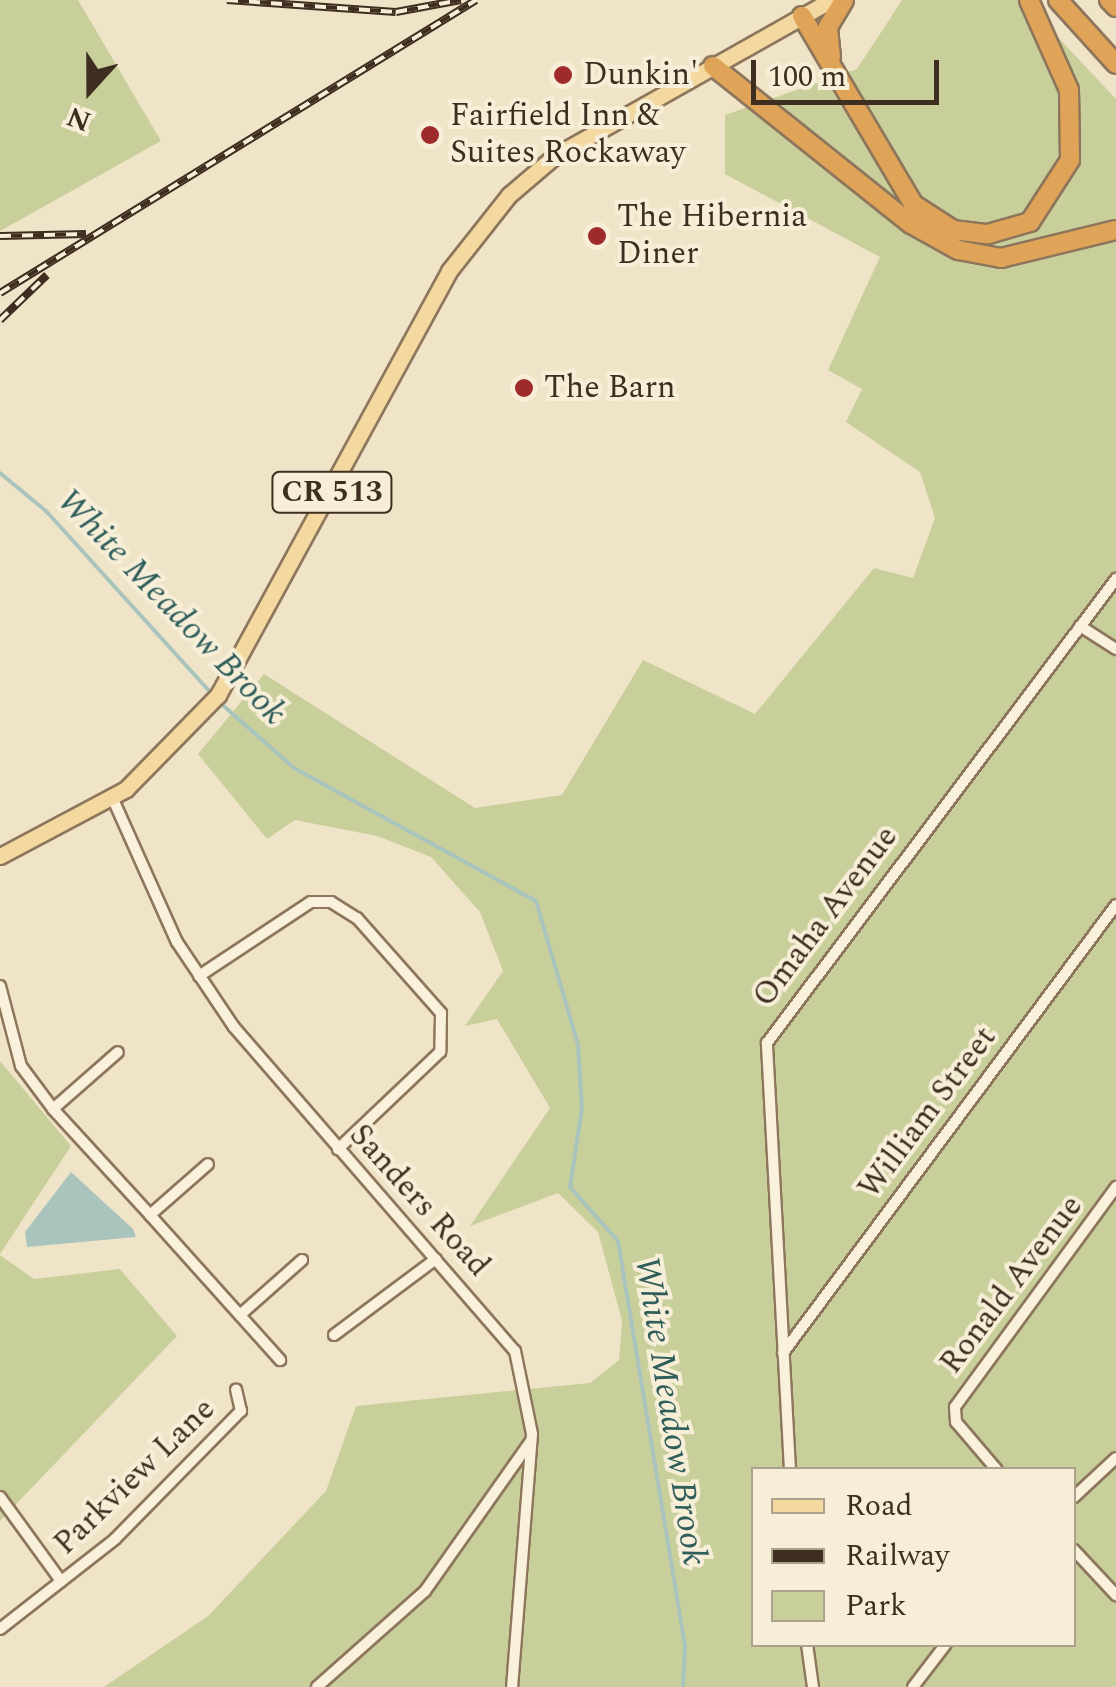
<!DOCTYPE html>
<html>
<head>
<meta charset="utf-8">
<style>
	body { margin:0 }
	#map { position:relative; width:1116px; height:1687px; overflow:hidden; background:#f0e4c8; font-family:Spectral,serif }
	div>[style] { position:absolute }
	.green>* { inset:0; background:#c9cf9b }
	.water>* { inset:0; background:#a9c4bc }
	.stream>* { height:4px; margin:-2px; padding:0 2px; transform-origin:2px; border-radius:2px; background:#a9c4bc }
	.roads { filter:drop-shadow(2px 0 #8d765c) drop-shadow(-2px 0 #8d765c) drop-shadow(0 2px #8d765c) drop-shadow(0 -2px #8d765c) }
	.street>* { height:10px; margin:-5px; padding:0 5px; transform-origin:5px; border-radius:5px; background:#faf1dc }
	.primary>* { height:15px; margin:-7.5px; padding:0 7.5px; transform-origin:7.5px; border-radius:7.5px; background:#f3d9a0 }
	.highway>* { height:18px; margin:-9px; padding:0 9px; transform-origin:9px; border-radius:9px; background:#e0a458 }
	.rail>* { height:8px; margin-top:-4px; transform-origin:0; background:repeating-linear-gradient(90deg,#f7eed8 0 11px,#3d2e20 0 22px); box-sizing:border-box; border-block:2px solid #3d2e20 }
	.dots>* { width:28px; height:28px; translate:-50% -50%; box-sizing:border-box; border:5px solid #f7eed8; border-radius:50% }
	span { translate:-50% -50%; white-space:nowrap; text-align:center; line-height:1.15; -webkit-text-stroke:8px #f7eed8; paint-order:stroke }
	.shield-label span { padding:2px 8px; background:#f7eed8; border:2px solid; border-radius:8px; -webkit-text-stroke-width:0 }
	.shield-label { font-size:30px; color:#3d2e20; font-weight:700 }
	.poi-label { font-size:32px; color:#3d2e20 }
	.left { translate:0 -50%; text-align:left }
	.street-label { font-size:32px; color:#3d2e20 }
	.water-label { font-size:35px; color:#2f5d5a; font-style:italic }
	.legend { position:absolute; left:751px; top:1467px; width:325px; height:180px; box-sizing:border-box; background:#f7eed8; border:2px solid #ada18e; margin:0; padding:12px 18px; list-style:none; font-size:30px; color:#3d2e20 }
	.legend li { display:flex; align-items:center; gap:20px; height:50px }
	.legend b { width:50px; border:2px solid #ada18e }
	.north { position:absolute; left:40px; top:40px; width:100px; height:100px; -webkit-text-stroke:8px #f7eed8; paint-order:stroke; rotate:201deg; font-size:28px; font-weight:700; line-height:40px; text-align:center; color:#3d2e20 }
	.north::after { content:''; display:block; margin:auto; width:35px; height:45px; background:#3d2e20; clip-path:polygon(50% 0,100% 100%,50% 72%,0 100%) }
	.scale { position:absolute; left:751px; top:60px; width:188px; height:45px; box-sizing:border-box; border:5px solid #3d2e20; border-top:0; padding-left:12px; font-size:30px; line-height:35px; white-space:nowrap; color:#3d2e20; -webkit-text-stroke:8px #f7eed8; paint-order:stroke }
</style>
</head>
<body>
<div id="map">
	<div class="green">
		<i style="clip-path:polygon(0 0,78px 0,161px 141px,0 231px)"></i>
		<i style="clip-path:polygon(evenodd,902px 0,1023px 0,1116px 99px,1116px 1687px,104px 1687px,208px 1616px,326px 1491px,356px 1406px,590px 1383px,619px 1360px,622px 1321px,598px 1232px,558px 1193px,470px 1226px,550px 1108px,497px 1019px,465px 1026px,503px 971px,480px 912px,431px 857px,377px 836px,295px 820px,267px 839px,198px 754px,264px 674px,475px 808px,562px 795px,643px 660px,755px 714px,874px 568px,913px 578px,935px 518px,920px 472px,846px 422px,862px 389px,828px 370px,880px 257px,725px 174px,725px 115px,857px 69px,902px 0,754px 1470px,1074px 1470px,1074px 1644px,754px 1644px,754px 1470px)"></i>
		<i style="clip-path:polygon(0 1061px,71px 1146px,0 1254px)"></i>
		<i style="clip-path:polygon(0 1255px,34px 1279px,120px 1269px,177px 1336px,0 1521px)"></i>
	</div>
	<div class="water">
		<i style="clip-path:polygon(71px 1172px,133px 1229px,136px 1237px,27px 1247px,25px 1232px)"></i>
	</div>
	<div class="stream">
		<i style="left:0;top:473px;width:60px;rotate:39.6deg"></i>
		<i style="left:46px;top:511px;width:247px;rotate:47.8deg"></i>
		<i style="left:218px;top:701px;width:101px;rotate:41.4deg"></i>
		<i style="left:294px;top:768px;width:276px;rotate:28.8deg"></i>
		<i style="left:536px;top:901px;width:150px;rotate:73.7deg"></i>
		<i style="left:578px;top:1045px;width:63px;rotate:86.4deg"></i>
		<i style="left:582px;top:1108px;width:80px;rotate:98.6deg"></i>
		<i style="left:570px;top:1187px;width:72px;rotate:48.4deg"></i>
		<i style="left:618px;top:1241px;width:410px;rotate:80.6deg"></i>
		<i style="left:685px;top:1645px;width:42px;rotate:92.7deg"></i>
	</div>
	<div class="roads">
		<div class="street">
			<i style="left:1080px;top:626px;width:43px;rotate:32.6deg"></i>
			<i style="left:112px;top:797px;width:159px;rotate:65.9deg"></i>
			<i style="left:177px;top:942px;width:102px;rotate:56.2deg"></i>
			<i style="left:234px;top:1027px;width:429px;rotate:49.1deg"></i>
			<i style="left:515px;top:1351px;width:85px;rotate:78.4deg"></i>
			<i style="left:532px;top:1434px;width:254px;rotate:94.5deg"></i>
			<i style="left:199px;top:976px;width:134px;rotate:-33.5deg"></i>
			<i style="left:311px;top:902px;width:20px"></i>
			<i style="left:331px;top:902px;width:31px;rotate:32deg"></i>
			<i style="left:357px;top:918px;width:127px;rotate:48.5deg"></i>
			<i style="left:441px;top:1013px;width:39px;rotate:91deg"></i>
			<i style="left:440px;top:1052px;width:141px;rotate:136.4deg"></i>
			<i style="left:0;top:986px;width:83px;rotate:75.3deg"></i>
			<i style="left:21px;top:1066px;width:54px;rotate:53.3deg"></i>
			<i style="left:53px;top:1109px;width:86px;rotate:-41.2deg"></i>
			<i style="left:53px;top:1109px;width:144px;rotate:47.5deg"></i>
			<i style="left:150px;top:1215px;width:77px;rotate:-41.3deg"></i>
			<i style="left:150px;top:1215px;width:195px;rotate:48.1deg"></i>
			<i style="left:240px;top:1315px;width:83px;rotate:-41.6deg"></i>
			<i style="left:334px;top:1335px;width:127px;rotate:-36.7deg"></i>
			<i style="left:783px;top:1353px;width:558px;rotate:-53.38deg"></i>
			<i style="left:790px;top:1470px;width:428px;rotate:-93.1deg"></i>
			<i style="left:767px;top:1043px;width:581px;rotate:-53.05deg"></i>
			<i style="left:997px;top:1470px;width:63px;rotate:-130.5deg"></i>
			<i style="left:956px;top:1422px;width:15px;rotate:-94deg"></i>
			<i style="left:955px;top:1407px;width:273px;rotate:-53.8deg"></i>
			<i style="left:0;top:1497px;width:104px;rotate:54deg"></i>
			<i style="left:1074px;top:1497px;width:57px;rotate:-42.9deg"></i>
			<i style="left:1074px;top:1550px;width:62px;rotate:47deg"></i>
			<i style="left:0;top:1629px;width:146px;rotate:-38deg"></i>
			<i style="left:115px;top:1539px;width:180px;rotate:-45.5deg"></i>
			<i style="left:241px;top:1411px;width:22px;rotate:-103deg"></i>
			<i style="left:807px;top:1644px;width:43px;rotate:82.1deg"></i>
			<i style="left:317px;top:1687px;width:144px;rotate:-41.6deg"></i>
			<i style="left:425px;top:1591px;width:184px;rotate:-54.8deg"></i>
			<i style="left:913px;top:1687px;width:54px;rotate:-52.5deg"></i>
		</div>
		<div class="primary">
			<i style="left:0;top:856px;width:143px;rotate:-28deg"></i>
			<i style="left:126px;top:789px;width:132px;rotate:-45.6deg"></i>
			<i style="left:218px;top:695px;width:483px;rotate:-61.4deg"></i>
			<i style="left:449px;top:271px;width:97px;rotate:-51.7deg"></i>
			<i style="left:509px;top:195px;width:62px;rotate:-40.4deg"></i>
			<i style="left:556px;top:155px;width:316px;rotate:-29.4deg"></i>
		</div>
		<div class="highway">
			<i style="left:1058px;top:0;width:86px;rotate:47.8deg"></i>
			<i style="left:1109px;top:0;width:10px;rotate:45deg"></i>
			<i style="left:802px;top:16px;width:218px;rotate:59.4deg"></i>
			<i style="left:913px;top:204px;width:48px;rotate:33deg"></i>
			<i style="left:953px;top:230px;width:35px;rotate:7deg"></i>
			<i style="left:988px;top:234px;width:44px;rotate:-15.9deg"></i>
			<i style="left:1030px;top:222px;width:74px;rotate:-57.2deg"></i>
			<i style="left:1070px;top:160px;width:70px;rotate:-90.8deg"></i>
			<i style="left:1069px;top:90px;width:98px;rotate:-114deg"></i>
			<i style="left:831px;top:57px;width:30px;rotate:-96deg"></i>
			<i style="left:828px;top:27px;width:31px;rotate:-59deg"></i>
			<i style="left:713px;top:66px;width:253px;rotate:38.6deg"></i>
			<i style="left:911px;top:224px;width:54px;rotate:29deg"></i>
			<i style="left:958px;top:250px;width:44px;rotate:10.5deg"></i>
			<i style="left:1001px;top:258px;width:118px;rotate:-13.7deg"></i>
		</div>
	</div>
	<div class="rail">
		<i style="left:227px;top:0;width:169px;rotate:4.1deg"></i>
		<i style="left:396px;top:12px;width:66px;rotate:-10.5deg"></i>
		<i style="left:0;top:236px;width:86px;rotate:-1.3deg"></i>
		<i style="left:0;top:293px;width:559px;rotate:-31.61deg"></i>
		<i style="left:0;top:320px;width:65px;rotate:-43.8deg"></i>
	</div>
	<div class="dots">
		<i style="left:563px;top:75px;background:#9e2a2b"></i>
		<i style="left:430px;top:135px;background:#9e2a2b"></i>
		<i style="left:597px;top:236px;background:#9e2a2b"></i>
		<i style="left:524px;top:388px;background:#9e2a2b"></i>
	</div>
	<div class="shield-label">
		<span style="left:332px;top:492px">CR 513</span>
	</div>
	<div class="poi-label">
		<span class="left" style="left:583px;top:75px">Dunkin'</span>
		<span class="left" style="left:450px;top:135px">Fairfield Inn &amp;<br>Suites Rockaway</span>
		<span class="left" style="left:617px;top:236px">The Hibernia<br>Diner</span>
		<span class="left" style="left:544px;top:388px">The Barn</span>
	</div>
	<div class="street-label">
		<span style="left:826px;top:917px;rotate:-53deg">Omaha Avenue</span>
		<span style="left:928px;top:1113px;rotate:-53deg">William Street</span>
		<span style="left:419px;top:1201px;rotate:48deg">Sanders Road</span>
		<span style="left:1012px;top:1285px;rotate:-53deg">Ronald Avenue</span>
		<span style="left:135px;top:1477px;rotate:-44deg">Parkview Lane</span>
	</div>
	<div class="water-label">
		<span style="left:171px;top:607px;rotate:46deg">White Meadow Brook</span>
		<span style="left:670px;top:1411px;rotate:81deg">White Meadow Brook</span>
	</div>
	<ul class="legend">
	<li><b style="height:12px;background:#f3d9a0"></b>Road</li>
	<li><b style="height:12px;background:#3d2e20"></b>Railway</li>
	<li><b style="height:28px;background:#c9cf9b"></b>Park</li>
	</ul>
	<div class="north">N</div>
	<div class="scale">100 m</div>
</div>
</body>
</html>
